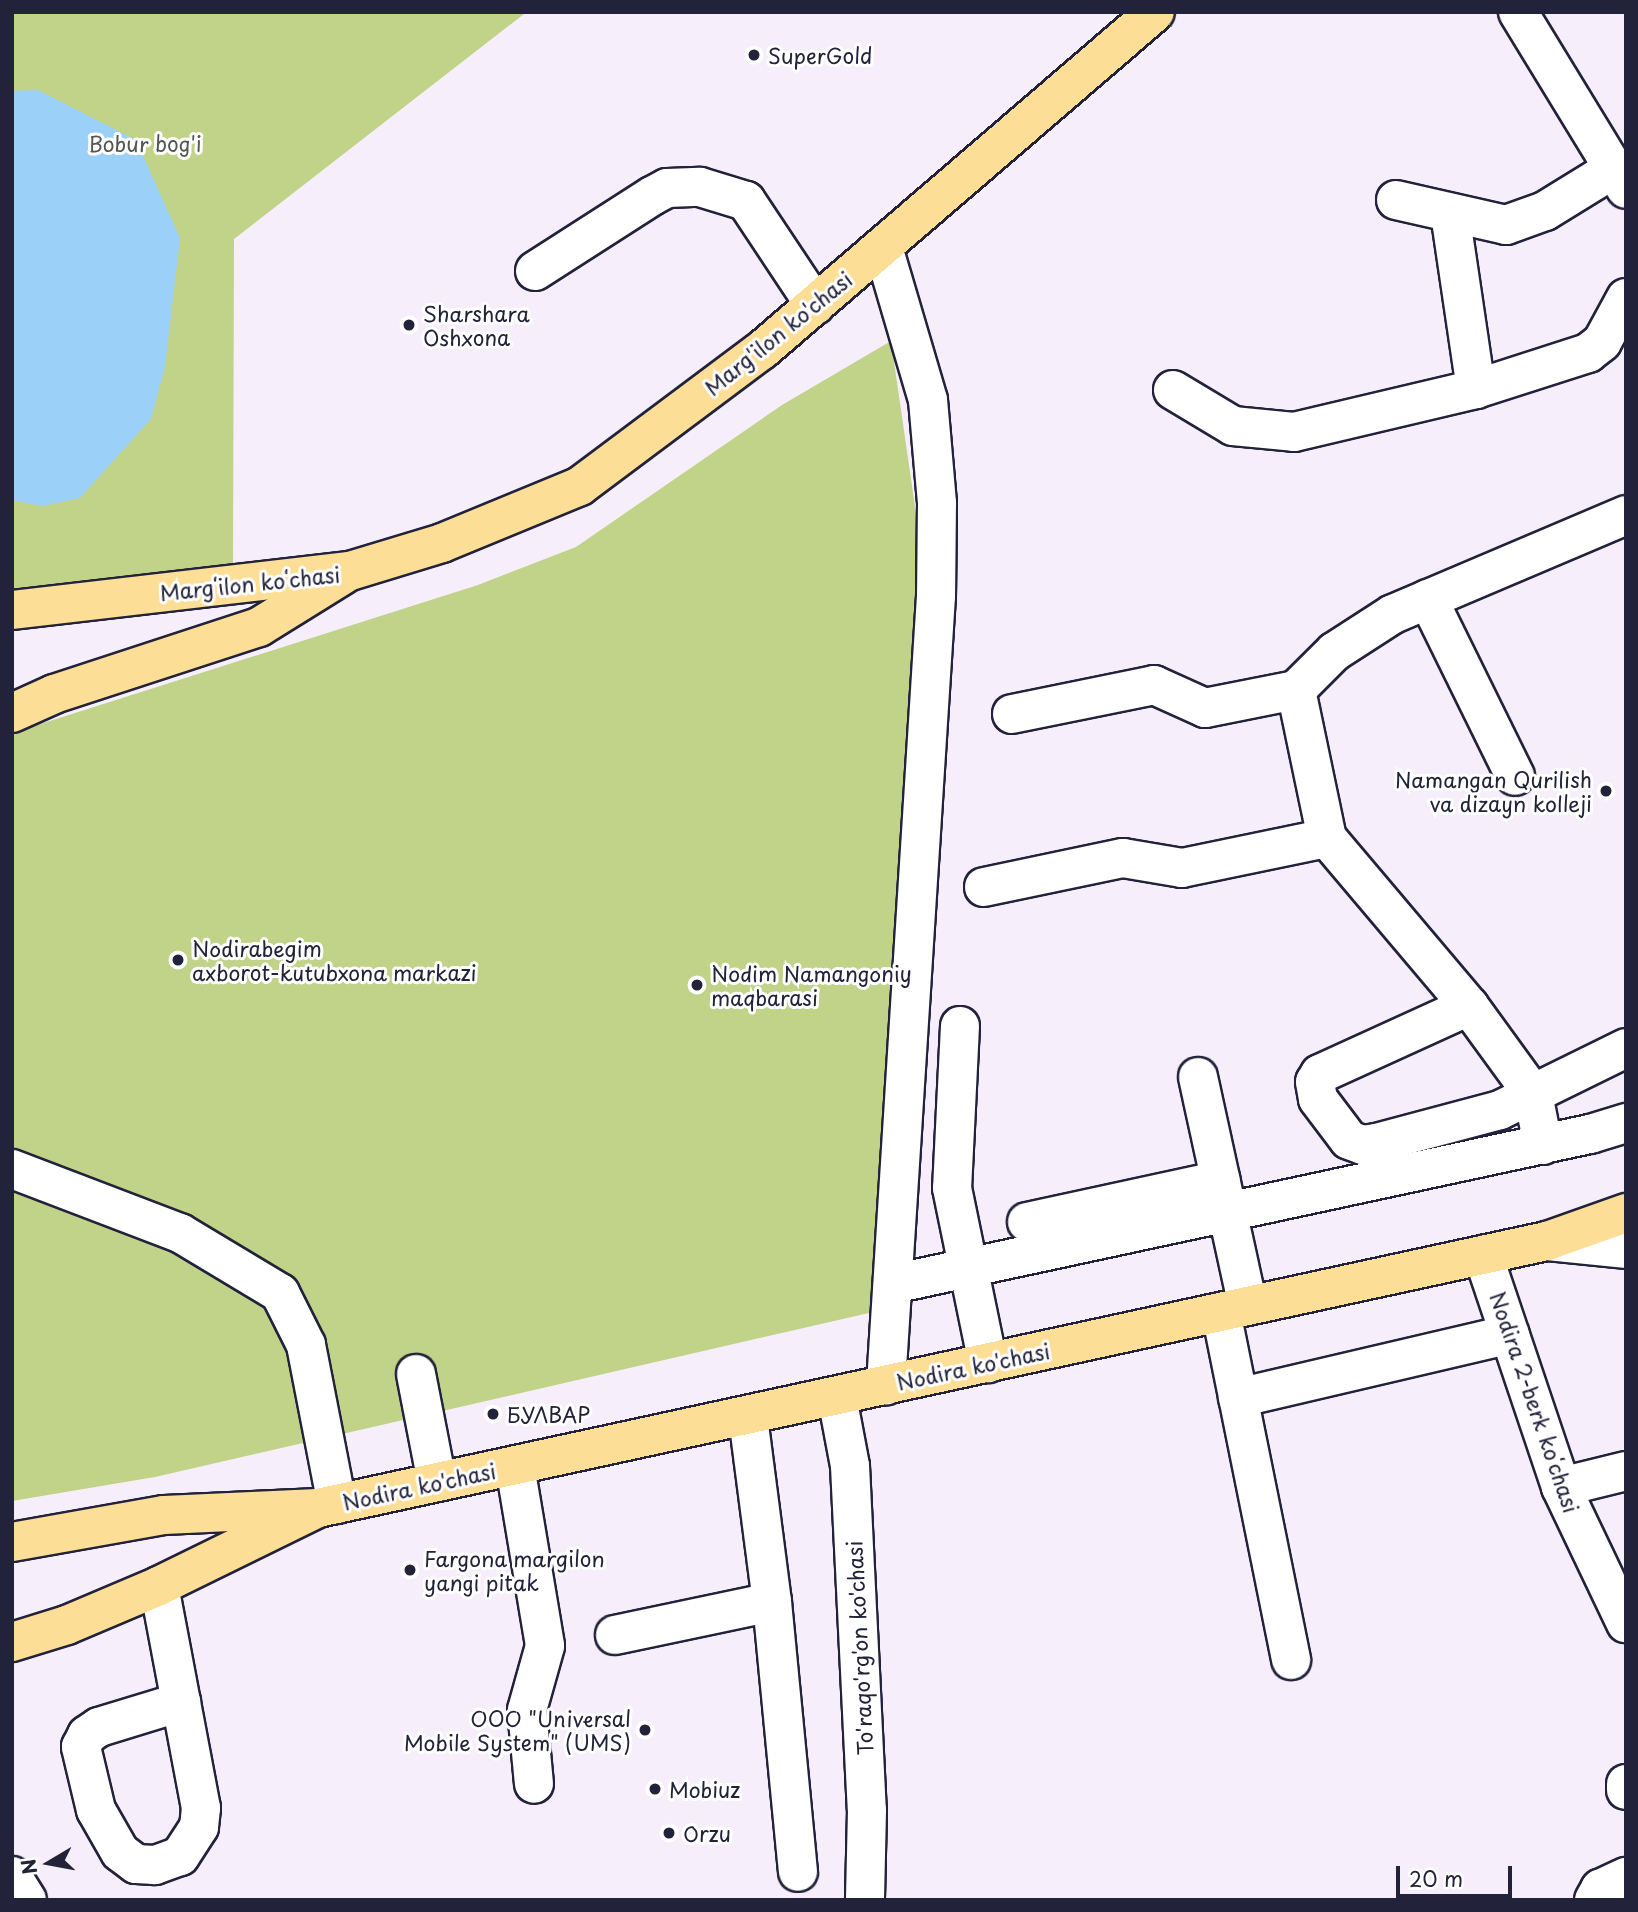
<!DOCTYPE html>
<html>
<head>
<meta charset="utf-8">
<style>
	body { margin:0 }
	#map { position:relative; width:1638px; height:1912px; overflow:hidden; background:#f7eefc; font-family:"Playpen Sans",sans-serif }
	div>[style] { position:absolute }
	.green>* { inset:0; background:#c0d388 }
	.water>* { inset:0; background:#9bd0f9 }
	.roads { filter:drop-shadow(2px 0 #22223b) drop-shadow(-2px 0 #22223b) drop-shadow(0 2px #22223b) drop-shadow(0 -2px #22223b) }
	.minor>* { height:38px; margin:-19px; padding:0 19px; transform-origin:19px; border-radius:19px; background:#fff }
	.major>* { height:38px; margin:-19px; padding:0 19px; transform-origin:19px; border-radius:19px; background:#fcde96 }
	.dots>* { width:19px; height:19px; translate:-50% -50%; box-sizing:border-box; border:4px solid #fff; border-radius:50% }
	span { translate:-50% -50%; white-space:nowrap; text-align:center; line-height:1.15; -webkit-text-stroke:6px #fff; paint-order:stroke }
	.poi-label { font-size:21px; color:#22223b }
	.left { translate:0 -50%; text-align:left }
	.right { translate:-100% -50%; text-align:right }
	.park-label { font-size:21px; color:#515752 }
	.street-label { font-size:21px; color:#22223b }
	.frame { position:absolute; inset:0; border:14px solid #22223b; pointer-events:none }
	.north { position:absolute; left:14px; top:1828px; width:70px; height:70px; -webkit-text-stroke:5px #fff; paint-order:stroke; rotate:260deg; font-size:19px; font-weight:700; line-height:28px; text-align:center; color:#22223b }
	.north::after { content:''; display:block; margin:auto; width:24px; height:32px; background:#22223b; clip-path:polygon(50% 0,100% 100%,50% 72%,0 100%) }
	.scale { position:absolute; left:1396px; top:1866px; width:116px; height:32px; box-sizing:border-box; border:4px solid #22223b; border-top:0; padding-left:9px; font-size:21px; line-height:24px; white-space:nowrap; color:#22223b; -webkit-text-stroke:5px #fff; paint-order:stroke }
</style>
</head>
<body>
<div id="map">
	<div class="green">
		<i style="clip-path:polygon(12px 12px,534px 12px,524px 14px,234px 239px,233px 570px,12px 593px)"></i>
		<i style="clip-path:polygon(891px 341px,921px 548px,883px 1205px,869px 1313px,155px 1477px,12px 1501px,12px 733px,478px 585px,576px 547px,782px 405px)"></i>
	</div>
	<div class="water">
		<i style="clip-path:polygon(38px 90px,136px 140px,180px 238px,165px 367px,151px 419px,80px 498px,42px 506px,12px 500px,12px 91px)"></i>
	</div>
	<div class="roads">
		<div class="minor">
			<i style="left:1518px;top:12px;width:207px;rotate:58.6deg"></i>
			<i style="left:1396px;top:200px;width:113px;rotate:12.8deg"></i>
			<i style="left:1506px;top:225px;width:41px;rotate:-19.7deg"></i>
			<i style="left:1545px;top:211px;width:82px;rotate:-31.6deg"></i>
			<i style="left:1450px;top:213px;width:178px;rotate:81.6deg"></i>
			<i style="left:883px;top:247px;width:159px;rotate:73.6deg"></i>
			<i style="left:928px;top:400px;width:103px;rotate:85deg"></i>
			<i style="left:937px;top:503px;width:93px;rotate:90.6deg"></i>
			<i style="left:936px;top:596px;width:791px;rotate:93.63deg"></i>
			<i style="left:535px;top:271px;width:139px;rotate:-32.7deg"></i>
			<i style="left:652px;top:196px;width:17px;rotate:-28deg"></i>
			<i style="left:667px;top:188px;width:33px;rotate:-2deg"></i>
			<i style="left:700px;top:187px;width:48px;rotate:16.9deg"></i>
			<i style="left:746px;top:201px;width:125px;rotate:56.4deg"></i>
			<i style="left:1173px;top:390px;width:70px;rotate:31deg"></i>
			<i style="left:1233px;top:426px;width:61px;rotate:5.6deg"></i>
			<i style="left:1294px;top:432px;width:187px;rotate:-13.3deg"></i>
			<i style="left:1476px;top:389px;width:118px;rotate:-17.8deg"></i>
			<i style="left:1588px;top:353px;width:18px;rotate:-38deg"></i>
			<i style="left:1602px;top:342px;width:50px;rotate:-61.4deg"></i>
			<i style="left:1428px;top:599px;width:197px;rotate:63.8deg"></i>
			<i style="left:1296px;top:690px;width:54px;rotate:-45deg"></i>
			<i style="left:1334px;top:652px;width:70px;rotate:-32.8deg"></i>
			<i style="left:1393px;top:614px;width:253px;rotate:-23deg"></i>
			<i style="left:1012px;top:714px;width:145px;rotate:-11.5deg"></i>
			<i style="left:1154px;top:685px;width:56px;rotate:24.3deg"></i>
			<i style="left:1205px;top:708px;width:93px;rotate:-11.2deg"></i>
			<i style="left:1296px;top:690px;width:151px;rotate:78.2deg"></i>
			<i style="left:984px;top:887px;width:142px;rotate:-11.8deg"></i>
			<i style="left:1123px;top:858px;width:60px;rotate:9.6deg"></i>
			<i style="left:1182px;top:868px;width:148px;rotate:-11.7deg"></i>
			<i style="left:1327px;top:838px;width:220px;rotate:49.8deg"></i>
			<i style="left:1469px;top:1006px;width:109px;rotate:54deg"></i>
			<i style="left:1533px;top:1094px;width:52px;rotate:78.9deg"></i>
			<i style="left:1469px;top:1006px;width:164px;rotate:155.5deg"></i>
			<i style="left:1320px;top:1074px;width:9px;rotate:122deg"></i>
			<i style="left:1315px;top:1082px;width:17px;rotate:80deg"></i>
			<i style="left:1318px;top:1099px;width:51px;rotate:52.9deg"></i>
			<i style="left:1349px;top:1140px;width:15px;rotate:20deg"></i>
			<i style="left:1363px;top:1145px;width:13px;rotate:-9deg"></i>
			<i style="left:1376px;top:1143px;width:128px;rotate:-14.9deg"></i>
			<i style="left:1500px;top:1110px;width:140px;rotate:-26.2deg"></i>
			<i style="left:960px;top:1026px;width:162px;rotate:92.8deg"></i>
			<i style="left:952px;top:1188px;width:179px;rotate:78.4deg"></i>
			<i style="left:1198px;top:1077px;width:234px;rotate:77.7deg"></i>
			<i style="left:12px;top:1169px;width:180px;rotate:20.9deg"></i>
			<i style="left:180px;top:1233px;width:117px;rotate:31deg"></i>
			<i style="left:280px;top:1293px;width:58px;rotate:63.4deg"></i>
			<i style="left:306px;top:1345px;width:162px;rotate:79deg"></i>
			<i style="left:1027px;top:1222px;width:198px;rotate:-12.2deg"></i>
			<i style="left:1547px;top:1241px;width:79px;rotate:5.8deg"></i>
			<i style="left:1483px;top:1255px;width:245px;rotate:71.4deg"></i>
			<i style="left:1561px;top:1487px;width:151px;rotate:64.5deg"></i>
			<i style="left:893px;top:1284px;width:713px;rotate:-12.15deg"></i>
			<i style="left:1590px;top:1134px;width:38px;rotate:-17deg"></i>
			<i style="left:1221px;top:1312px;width:355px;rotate:78.6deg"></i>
			<i style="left:416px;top:1374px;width:110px;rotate:79deg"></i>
			<i style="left:837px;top:1397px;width:70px;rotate:79.3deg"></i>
			<i style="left:850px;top:1466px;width:344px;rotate:87.2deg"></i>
			<i style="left:867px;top:1810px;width:90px;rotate:91.3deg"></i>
			<i style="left:1238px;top:1398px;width:279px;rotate:-13.2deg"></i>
			<i style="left:515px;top:1466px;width:182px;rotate:80.5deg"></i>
			<i style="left:545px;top:1646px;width:66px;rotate:105.7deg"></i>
			<i style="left:527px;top:1710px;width:74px;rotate:84.6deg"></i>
			<i style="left:1561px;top:1487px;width:67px;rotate:-13.8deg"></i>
			<i style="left:159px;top:1586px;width:226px;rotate:79.3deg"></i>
			<i style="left:201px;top:1808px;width:19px;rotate:96deg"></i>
			<i style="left:199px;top:1827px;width:35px;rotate:123deg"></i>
			<i style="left:180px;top:1856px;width:27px;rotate:160deg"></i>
			<i style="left:155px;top:1865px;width:19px;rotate:-177deg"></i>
			<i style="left:136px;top:1864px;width:20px;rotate:-143deg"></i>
			<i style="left:120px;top:1852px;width:48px;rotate:-119.7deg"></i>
			<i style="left:96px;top:1810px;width:65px;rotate:-103.4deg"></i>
			<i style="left:81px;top:1747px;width:13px;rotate:-63deg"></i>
			<i style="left:87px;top:1735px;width:14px;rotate:-34deg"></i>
			<i style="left:99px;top:1727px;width:86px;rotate:-17deg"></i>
			<i style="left:772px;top:1602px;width:271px;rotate:84.5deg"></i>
			<i style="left:615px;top:1635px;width:160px;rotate:-11.9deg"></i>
			<i style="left:772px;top:1602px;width:188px;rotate:-97.4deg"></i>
			<i style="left:1626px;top:1784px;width:6px;rotate:90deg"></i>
			<i style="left:12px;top:1876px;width:28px;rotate:58deg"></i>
			<i style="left:1594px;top:1900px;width:13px;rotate:-61deg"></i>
			<i style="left:1600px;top:1889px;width:29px;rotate:-25deg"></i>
		</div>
		<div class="major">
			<i style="left:12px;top:610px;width:340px;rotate:-6.6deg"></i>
			<i style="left:350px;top:571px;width:96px;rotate:-16.9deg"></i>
			<i style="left:442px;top:543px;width:149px;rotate:-22.4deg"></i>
			<i style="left:580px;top:486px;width:227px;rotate:-36.8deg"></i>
			<i style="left:762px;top:350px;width:518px;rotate:-40.7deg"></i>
			<i style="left:12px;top:713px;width:46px;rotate:-24.3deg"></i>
			<i style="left:54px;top:694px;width:216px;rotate:-18.1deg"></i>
			<i style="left:259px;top:627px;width:99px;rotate:-31.8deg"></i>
			<i style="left:318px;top:1508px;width:1258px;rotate:-12.26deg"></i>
			<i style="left:1547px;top:1241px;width:84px;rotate:-19.5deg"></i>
			<i style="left:12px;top:1542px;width:154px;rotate:-10.1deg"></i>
			<i style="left:164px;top:1515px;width:154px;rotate:-2.6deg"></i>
			<i style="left:318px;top:1508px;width:177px;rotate:153.9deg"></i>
			<i style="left:159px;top:1586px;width:100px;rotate:157deg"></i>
			<i style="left:67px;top:1625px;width:58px;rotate:162.8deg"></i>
		</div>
	</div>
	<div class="dots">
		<i style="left:754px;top:55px;background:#22223b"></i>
		<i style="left:409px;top:325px;background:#22223b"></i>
		<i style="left:1606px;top:791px;background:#22223b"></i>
		<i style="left:178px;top:960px;background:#22223b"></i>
		<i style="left:697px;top:985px;background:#22223b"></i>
		<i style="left:493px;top:1414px;background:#22223b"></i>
		<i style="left:410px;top:1570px;background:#22223b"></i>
		<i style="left:645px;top:1730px;background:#22223b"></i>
		<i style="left:655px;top:1789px;background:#22223b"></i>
		<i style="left:669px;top:1833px;background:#22223b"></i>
	</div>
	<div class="poi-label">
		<span class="left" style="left:768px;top:55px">SuperGold</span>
		<span class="left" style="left:423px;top:325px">Sharshara<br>Oshxona</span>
		<span class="right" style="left:1592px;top:791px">Namangan Qurilish<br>va dizayn kolleji</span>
		<span class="left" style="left:192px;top:960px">Nodirabegim<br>axborot-kutubxona markazi</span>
		<span class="left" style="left:711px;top:985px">Nodim Namangoniy<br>maqbarasi</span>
		<span class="left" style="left:507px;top:1414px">БУЛВАР</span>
		<span class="left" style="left:424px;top:1570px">Fargona margilon<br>yangi pitak</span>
		<span class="right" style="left:631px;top:1730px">ООО "Universal<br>Mobile System" (UMS)</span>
		<span class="left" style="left:669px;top:1789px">Mobiuz</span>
		<span class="left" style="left:683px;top:1833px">Orzu</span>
	</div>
	<div class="park-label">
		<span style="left:145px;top:143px">Bobur bog'i</span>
	</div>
	<div class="street-label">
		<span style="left:778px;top:333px;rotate:-39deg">Marg'ilon ko'chasi</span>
		<span style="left:250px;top:583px;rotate:-6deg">Margʻilon koʻchasi</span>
		<span style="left:973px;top:1366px;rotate:-12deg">Nodira ko'chasi</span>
		<span style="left:1535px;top:1402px;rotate:71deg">Nodira 2-berk koʻchasi</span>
		<span style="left:419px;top:1486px;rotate:-12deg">Nodira ko'chasi</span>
		<span style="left:859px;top:1648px;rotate:-93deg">To'raqo'rg'on ko'chasi</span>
	</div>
	<div class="frame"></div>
	<div class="north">N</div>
	<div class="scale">20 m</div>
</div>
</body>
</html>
